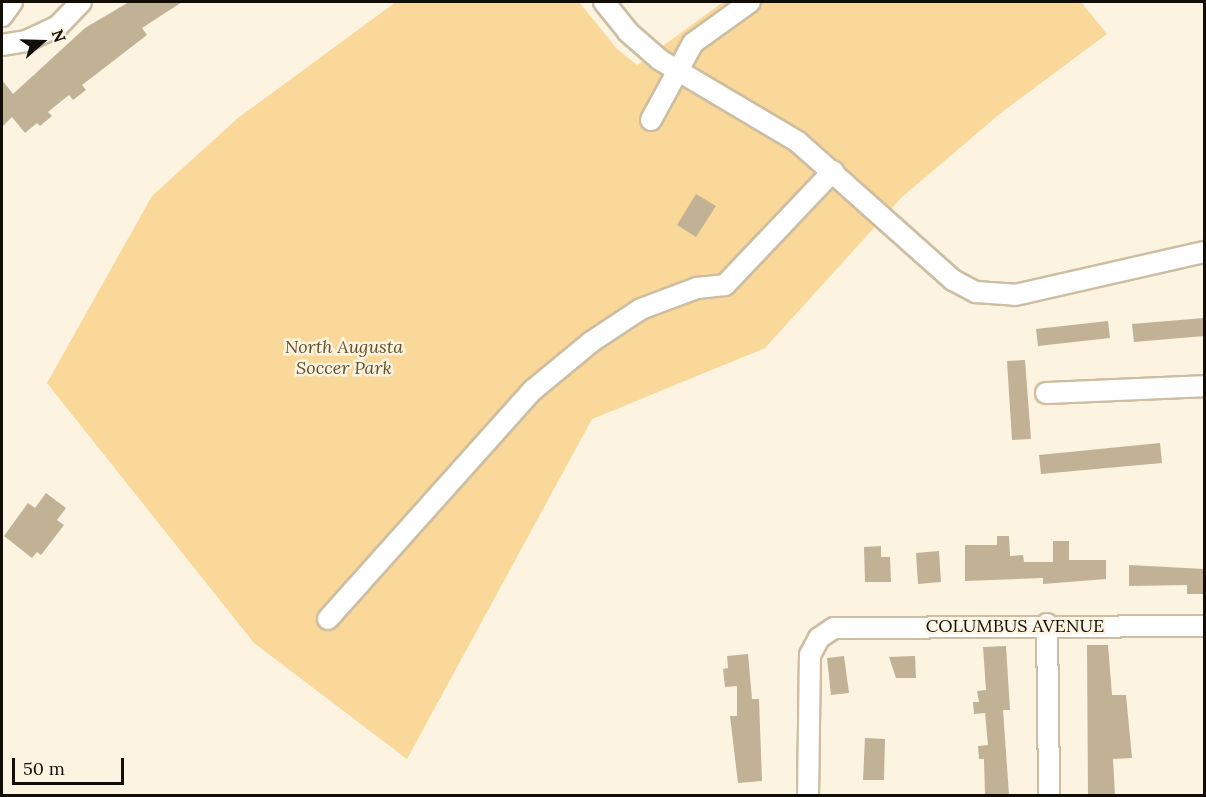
<!DOCTYPE html>
<html>
<head>
<meta charset="utf-8">
<style>
	body { margin:0 }
	#map { position:relative; width:1206px; height:797px; overflow:hidden; background:#fcf3e1; font-family:Lora,serif }
	div>[style] { position:absolute }
	.green>* { inset:0; background:#f9d899 }
	.building>* { inset:0; background:#c1b296 }
	.roads { filter:drop-shadow(2px 0 #cdbea2) drop-shadow(-2px 0 #cdbea2) drop-shadow(0 2px #cdbea2) drop-shadow(0 -2px #cdbea2) }
	.minor>* { height:20px; margin:-10px; padding:0 10px; transform-origin:10px; border-radius:10px; background:#fff }
	span { translate:-50% -50%; white-space:nowrap; text-align:center; line-height:1.15; -webkit-text-stroke:5px #fcf3e1; paint-order:stroke }
	.park-label { font-size:18px; color:#645028; font-style:italic }
	.street-label { font-size:18px; color:#130e05 }
	.frame { position:absolute; inset:0; border:3px solid #130e05; pointer-events:none }
	.north { position:absolute; left:12px; top:12px; width:60px; height:60px; -webkit-text-stroke:4px #fcf3e1; paint-order:stroke; rotate:70deg; font-size:16px; font-weight:700; line-height:24px; text-align:center; color:#130e05 }
	.north::after { content:''; display:block; margin:auto; width:21px; height:27px; background:#130e05; clip-path:polygon(50% 0,100% 100%,50% 72%,0 100%) }
	.scale { position:absolute; left:12px; top:758px; width:112px; height:27px; box-sizing:border-box; border:3px solid #130e05; border-top:0; padding-left:8px; font-size:18px; line-height:21px; white-space:nowrap; color:#130e05; -webkit-text-stroke:4px #fcf3e1; paint-order:stroke }
</style>
</head>
<body>
<div id="map">
	<div class="green">
		<i style="clip-path:polygon(396px 2px,579px 2px,617px 49px,637px 65px,723px 2px,1081px 2px,1107px 34px,1002px 112px,902px 197px,765px 348px,592px 419px,407px 759px,254px 643px,47px 383px,152px 196px,238px 118px)"></i>
	</div>
	<div class="building">
		<i style="clip-path:polygon(129px 2px,182px 2px,142px 28px,147px 35px,82px 85px,86px 90px,73px 100px,69px 95px,48px 112px,52px 116px,40px 126px,37px 123px,25px 133px,12px 117px,2px 127px,2px 80px,13px 94px,85px 28px)"></i>
		<i style="clip-path:polygon(696px 194px,716px 206px,696px 237px,677px 225px)"></i>
		<i style="clip-path:polygon(1204px 318px,1204px 336px,1134px 342px,1132px 324px)"></i>
		<i style="clip-path:polygon(1108px 321px,1110px 338px,1038px 346px,1036px 329px)"></i>
		<i style="clip-path:polygon(1025px 360px,1031px 439px,1012px 440px,1007px 361px)"></i>
		<i style="clip-path:polygon(1160px 443px,1162px 463px,1041px 474px,1039px 455px)"></i>
		<i style="clip-path:polygon(46px 493px,66px 508px,57px 520px,64px 525px,41px 555px,37px 552px,32px 558px,4px 536px,28px 503px,35px 508px)"></i>
		<i style="clip-path:polygon(997px 536px,1009px 536px,1010px 556px,1023px 555px,1024px 562px,1053px 562px,1053px 541px,1069px 541px,1069px 560px,1106px 560px,1106px 579px,1043px 584px,1043px 578px,965px 581px,965px 545px,997px 545px)"></i>
		<i style="clip-path:polygon(881px 546px,881px 557px,890px 557px,891px 582px,865px 582px,864px 547px)"></i>
		<i style="clip-path:polygon(939px 551px,941px 582px,918px 584px,916px 553px)"></i>
		<i style="clip-path:polygon(1129px 565px,1204px 569px,1204px 594px,1187px 594px,1187px 585px,1129px 586px)"></i>
		<i style="clip-path:polygon(1087px 645px,1108px 645px,1112px 695px,1126px 695px,1132px 758px,1113px 759px,1115px 795px,1088px 795px)"></i>
		<i style="clip-path:polygon(1006px 646px,1010px 710px,1003px 710px,1009px 795px,985px 795px,984px 759px,979px 759px,978px 746px,988px 745px,985px 713px,974px 714px,973px 702px,979px 702px,977px 691px,986px 690px,983px 647px)"></i>
		<i style="clip-path:polygon(748px 654px,752px 699px,759px 699px,762px 781px,738px 783px,730px 716px,737px 716px,737px 686px,725px 687px,723px 669px,728px 668px,727px 656px)"></i>
		<i style="clip-path:polygon(844px 656px,849px 693px,831px 695px,827px 658px)"></i>
		<i style="clip-path:polygon(915px 656px,916px 678px,896px 678px,889px 657px)"></i>
		<i style="clip-path:polygon(865px 738px,885px 739px,884px 780px,863px 780px)"></i>
	</div>
	<div class="roads">
		<div class="minor">
			<i style="left:604px;top:2px;width:38px;rotate:51deg"></i>
			<i style="left:628px;top:32px;width:43px;rotate:41.2deg"></i>
			<i style="left:660px;top:60px;width:161px;rotate:30.7deg"></i>
			<i style="left:798px;top:142px;width:208px;rotate:41.7deg"></i>
			<i style="left:953px;top:280px;width:26px;rotate:28deg"></i>
			<i style="left:976px;top:292px;width:39px;rotate:4deg"></i>
			<i style="left:1015px;top:295px;width:194px;rotate:-12.8deg"></i>
			<i style="left:2px;top:16px;width:17px;rotate:-54deg"></i>
			<i style="left:2px;top:45px;width:24px;rotate:-9deg"></i>
			<i style="left:26px;top:41px;width:35px;rotate:-25deg"></i>
			<i style="left:58px;top:26px;width:33px;rotate:-46deg"></i>
			<i style="left:651px;top:120px;width:88px;rotate:-61.4deg"></i>
			<i style="left:693px;top:43px;width:70px;rotate:-35.7deg"></i>
			<i style="left:1046px;top:393px;width:158px;rotate:-2.5deg"></i>
			<i style="left:328px;top:619px;width:307px;rotate:-48.2deg"></i>
			<i style="left:533px;top:390px;width:75px;rotate:-39.6deg"></i>
			<i style="left:591px;top:342px;width:60px;rotate:-33.4deg"></i>
			<i style="left:641px;top:309px;width:60px;rotate:-20.6deg"></i>
			<i style="left:697px;top:288px;width:28px;rotate:-6deg"></i>
			<i style="left:725px;top:285px;width:157px;rotate:-46.5deg"></i>
			<i style="left:1047px;top:624px;width:172px;rotate:89.3deg"></i>
			<i style="left:808px;top:796px;width:141px;rotate:-89.2deg"></i>
			<i style="left:810px;top:655px;width:19px;rotate:-62deg"></i>
			<i style="left:819px;top:638px;width:18px;rotate:-34deg"></i>
			<i style="left:834px;top:628px;width:370px;rotate:-0.3deg"></i>
		</div>
	</div>
	<div class="park-label">
		<span style="left:344px;top:358px">North Augusta<br>Soccer Park</span>
	</div>
	<div class="street-label">
		<span style="left:1015px;top:626px">COLUMBUS AVENUE</span>
	</div>
	<div class="frame"></div>
	<div class="north">N</div>
	<div class="scale">50 m</div>
</div>
</body>
</html>
